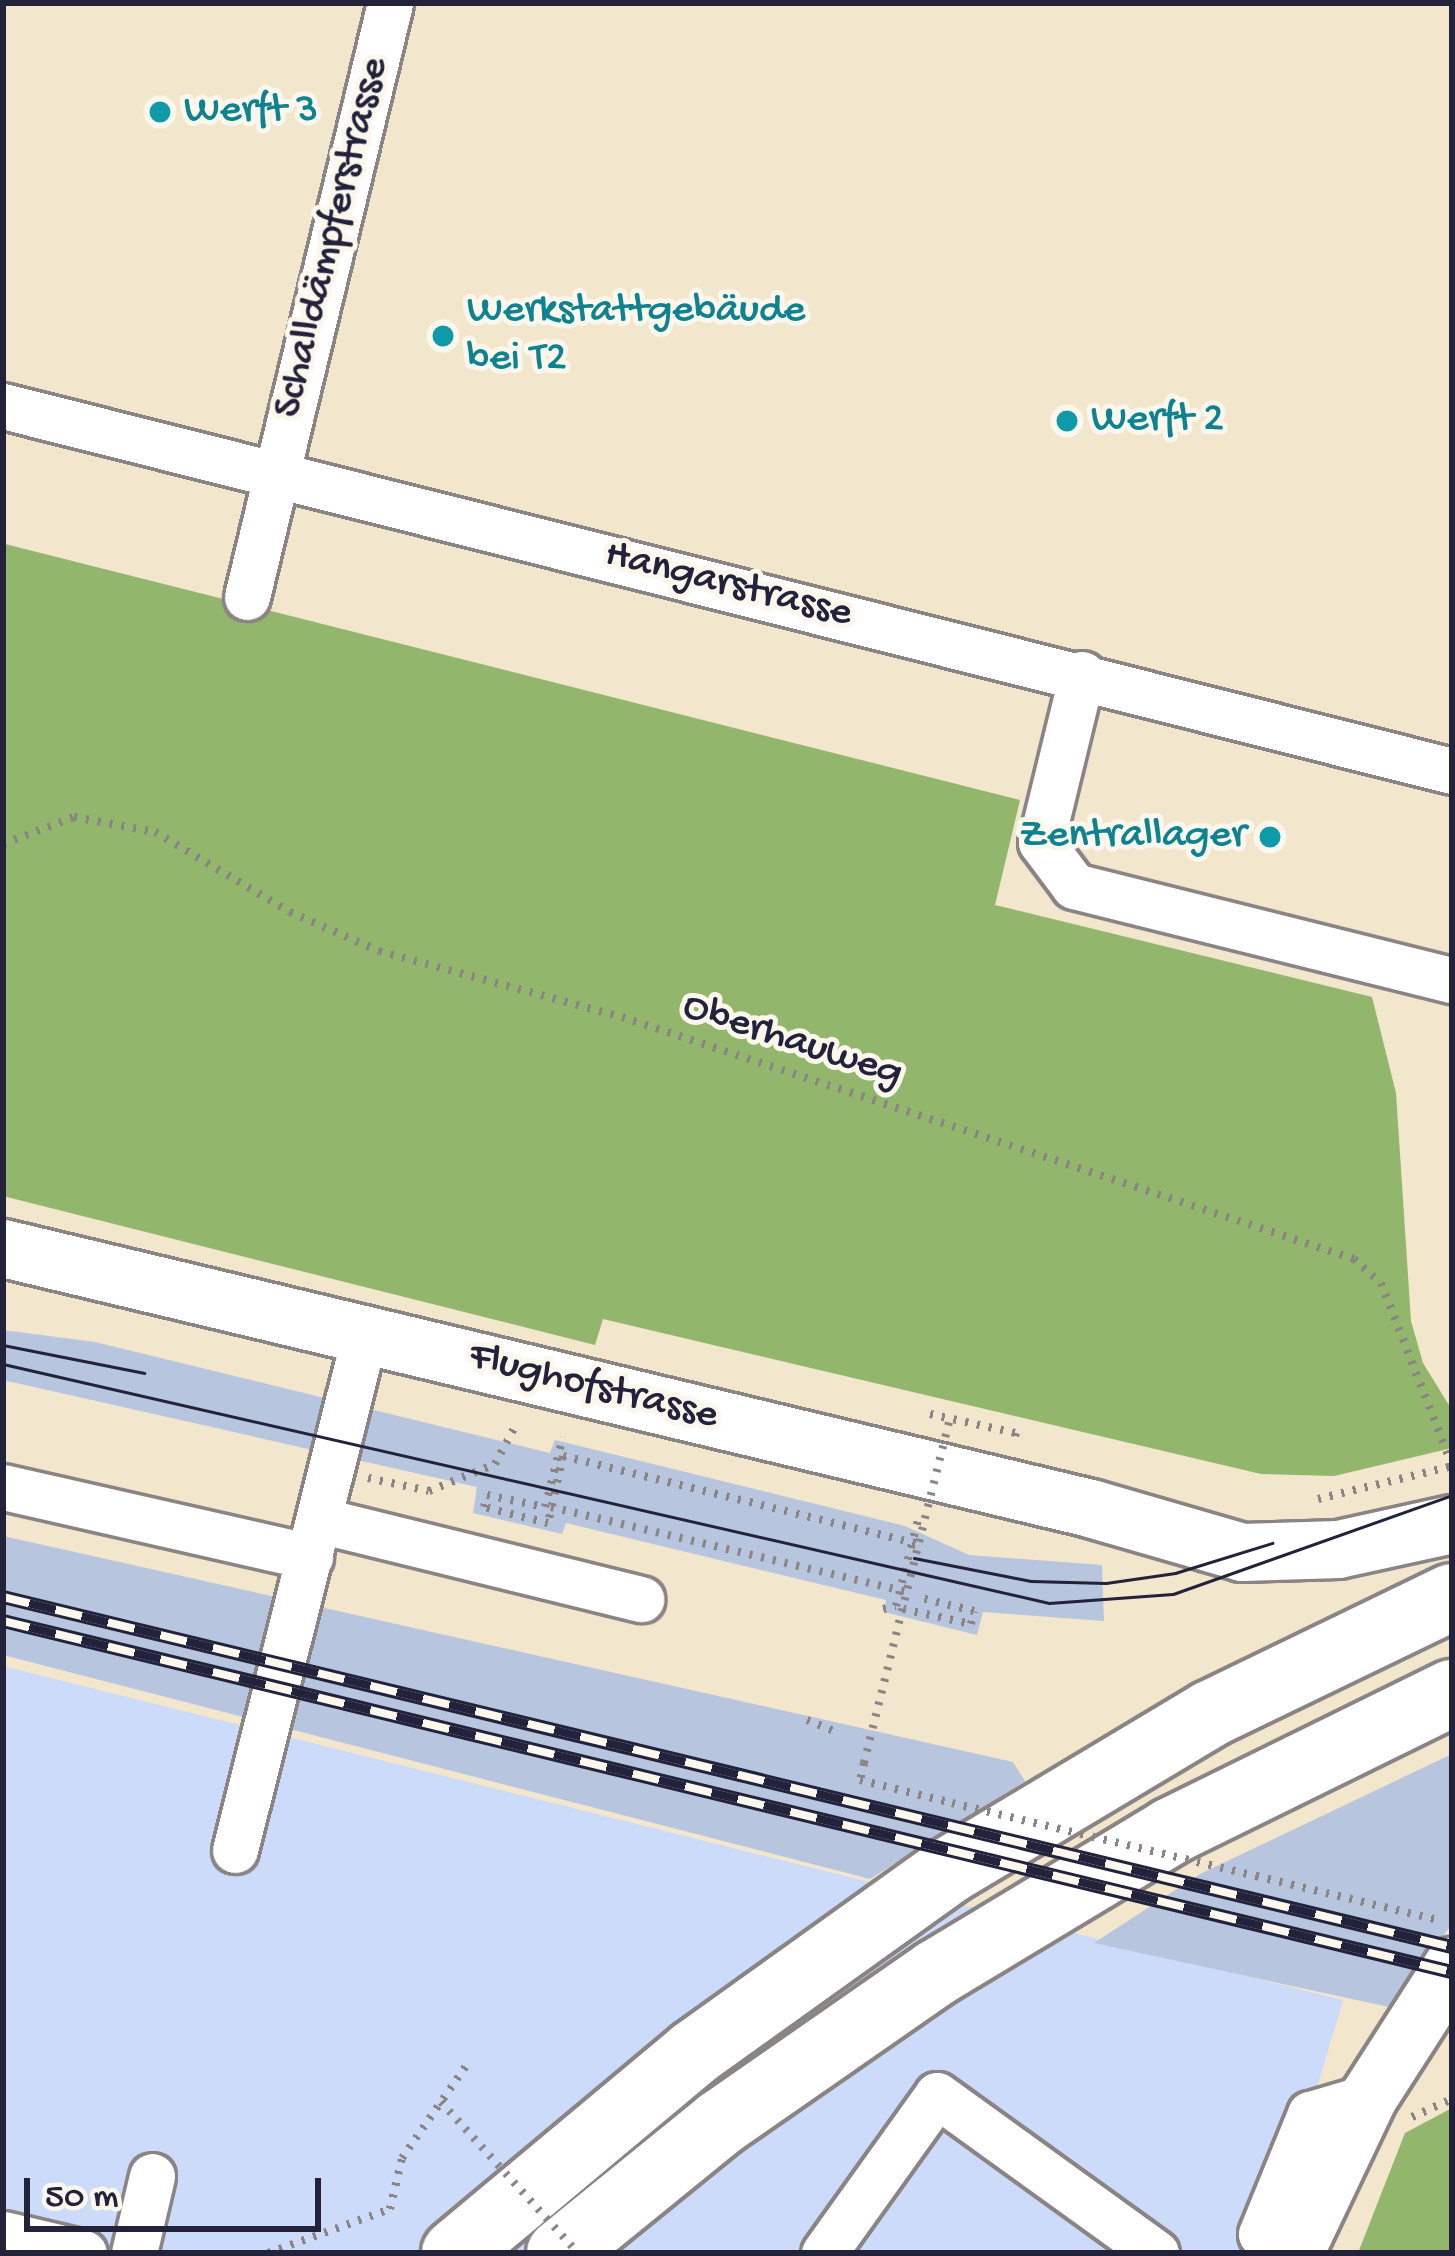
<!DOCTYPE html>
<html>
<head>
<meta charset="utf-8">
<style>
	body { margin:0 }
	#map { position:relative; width:1455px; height:2256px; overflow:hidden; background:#f2e6cc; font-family:"Gochi Hand",sans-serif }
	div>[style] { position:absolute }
	.built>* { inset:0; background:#ccdbf9 }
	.industrial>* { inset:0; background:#b8c5de }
	.forest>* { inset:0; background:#91b66c }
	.path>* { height:8px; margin-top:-4px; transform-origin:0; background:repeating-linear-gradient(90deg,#8a8484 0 3px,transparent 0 12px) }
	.roads { filter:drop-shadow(3px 0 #8a8484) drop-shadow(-3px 0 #8a8484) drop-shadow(0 3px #8a8484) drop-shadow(0 -3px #8a8484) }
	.minor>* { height:45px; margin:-22.5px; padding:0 22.5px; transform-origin:22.5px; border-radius:22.5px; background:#fff }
	.major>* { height:57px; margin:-28.5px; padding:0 28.5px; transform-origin:28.5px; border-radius:28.5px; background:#fff }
	.highway>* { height:66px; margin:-33px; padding:0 33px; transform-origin:33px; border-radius:33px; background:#fff }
	.tram>* { height:3px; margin:-1.5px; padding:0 1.5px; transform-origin:1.5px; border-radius:1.5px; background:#22223b }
	.rail>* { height:14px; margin-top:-7px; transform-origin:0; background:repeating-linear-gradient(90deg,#fbf7ec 0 27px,#22223b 0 54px); box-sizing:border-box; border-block:3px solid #22223b }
	.path-bridge>* { height:8px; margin-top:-4px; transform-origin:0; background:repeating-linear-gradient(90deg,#8a8484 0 3px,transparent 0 12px) }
	.dots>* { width:33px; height:33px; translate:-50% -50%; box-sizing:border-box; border:6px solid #fbf7ec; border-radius:50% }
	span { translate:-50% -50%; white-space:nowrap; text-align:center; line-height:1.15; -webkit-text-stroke:10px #fbf7ec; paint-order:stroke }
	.culture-label { font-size:42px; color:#0d838f }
	.left { translate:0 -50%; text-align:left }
	.right { translate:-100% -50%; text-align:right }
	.street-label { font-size:42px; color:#22223b }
	.frame { position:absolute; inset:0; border:6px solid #22223b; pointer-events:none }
	.scale { position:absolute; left:24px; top:2178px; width:297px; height:54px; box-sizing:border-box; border:6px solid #22223b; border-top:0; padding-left:15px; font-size:36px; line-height:42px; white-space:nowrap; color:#22223b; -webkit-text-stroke:9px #fbf7ec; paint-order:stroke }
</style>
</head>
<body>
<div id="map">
	<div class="built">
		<i style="clip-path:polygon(3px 1666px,1343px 2000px,1268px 2253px,3px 2253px)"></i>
	</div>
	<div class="industrial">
		<i style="clip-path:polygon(3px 1330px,95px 1342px,550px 1453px,555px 1440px,905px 1526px,969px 1555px,1102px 1565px,1104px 1621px,983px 1612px,977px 1635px,884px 1612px,886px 1600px,566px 1523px,562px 1534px,473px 1513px,477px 1487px,3px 1380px)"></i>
		<i style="clip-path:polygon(3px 1536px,1013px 1762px,1025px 1781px,870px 1879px,3px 1655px)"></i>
		<i style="clip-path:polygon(1452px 1754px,1452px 1924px,1389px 2007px,1094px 1943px,1200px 1874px)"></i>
	</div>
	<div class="forest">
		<i style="clip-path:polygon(3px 520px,5px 544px,1020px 800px,995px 905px,1372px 997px,1396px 1093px,1411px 1321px,1423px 1363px,1452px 1410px,1452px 1448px,1334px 1476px,1261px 1474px,603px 1319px,595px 1345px,3px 1196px)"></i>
		<i style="clip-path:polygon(1452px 2108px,1452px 2253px,1358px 2253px,1405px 2133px)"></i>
	</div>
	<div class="path">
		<i style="left:3px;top:844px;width:76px;rotate:-20.8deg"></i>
		<i style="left:74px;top:817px;width:82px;rotate:10.5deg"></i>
		<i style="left:155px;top:832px;width:157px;rotate:30.7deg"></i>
		<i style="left:290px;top:912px;width:97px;rotate:23.7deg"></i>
		<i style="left:379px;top:951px;width:252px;rotate:15.2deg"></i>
		<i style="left:622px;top:1017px;width:771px;rotate:18.29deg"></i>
		<i style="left:1354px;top:1259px;width:36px;rotate:42deg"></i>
		<i style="left:1381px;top:1283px;width:195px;rotate:68.7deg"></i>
		<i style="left:930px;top:1414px;width:88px;rotate:12.5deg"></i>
		<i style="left:1016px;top:1433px;width:11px;rotate:105deg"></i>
		<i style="left:563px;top:1456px;width:69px;rotate:102.6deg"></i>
		<i style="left:548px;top:1523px;width:66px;rotate:-166deg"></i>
		<i style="left:484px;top:1507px;width:12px;rotate:-76deg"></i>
		<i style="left:487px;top:1495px;width:59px;rotate:11.7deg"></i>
		<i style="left:545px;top:1507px;width:72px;rotate:-75.6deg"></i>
		<i style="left:368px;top:1478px;width:62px;rotate:12deg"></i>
		<i style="left:429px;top:1491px;width:71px;rotate:-22.2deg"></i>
		<i style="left:495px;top:1464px;width:40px;rotate:-62deg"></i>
		<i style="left:1318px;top:1499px;width:138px;rotate:-13.8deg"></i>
		<i style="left:883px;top:1609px;width:13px;rotate:-13deg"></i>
		<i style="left:896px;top:1606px;width:93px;rotate:-75.7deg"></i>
		<i style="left:903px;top:1609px;width:70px;rotate:12.4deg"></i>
		<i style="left:971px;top:1624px;width:13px;rotate:-77deg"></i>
		<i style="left:974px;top:1611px;width:59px;rotate:-166.2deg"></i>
		<i style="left:807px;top:1720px;width:29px;rotate:22deg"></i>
		<i style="left:864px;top:1763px;width:17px;rotate:103deg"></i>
		<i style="left:860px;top:1780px;width:95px;rotate:14deg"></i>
		<i style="left:1256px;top:1876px;width:191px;rotate:13.6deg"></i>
		<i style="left:1412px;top:2117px;width:44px;rotate:-24.2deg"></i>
		<i style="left:268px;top:2253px;width:130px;rotate:-19.8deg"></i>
		<i style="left:390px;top:2209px;width:52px;rotate:-76.8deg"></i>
		<i style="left:402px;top:2158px;width:112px;rotate:-55.2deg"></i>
	</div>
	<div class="roads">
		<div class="minor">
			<i style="left:3px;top:406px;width:1494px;rotate:14.14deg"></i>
			<i style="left:247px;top:597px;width:611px;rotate:-76.46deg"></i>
			<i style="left:1082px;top:674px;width:173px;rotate:103.7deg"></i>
			<i style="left:1041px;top:842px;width:55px;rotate:53.1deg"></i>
			<i style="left:1074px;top:886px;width:390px;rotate:14deg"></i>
			<i style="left:3px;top:1487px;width:315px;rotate:12.8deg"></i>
			<i style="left:319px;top:1520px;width:332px;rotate:13.8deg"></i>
			<i style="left:235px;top:1850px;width:500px;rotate:-75.88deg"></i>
			<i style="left:3px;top:2234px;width:83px;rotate:13.2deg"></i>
			<i style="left:1295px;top:2251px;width:38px;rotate:-153deg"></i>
			<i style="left:1261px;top:2234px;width:130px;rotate:-67.8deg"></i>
			<i style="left:1310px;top:2114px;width:60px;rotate:-16.3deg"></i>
			<i style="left:134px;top:2253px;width:79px;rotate:-76.8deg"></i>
			<i style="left:824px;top:2253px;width:194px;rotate:-54.4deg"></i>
			<i style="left:937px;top:2095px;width:270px;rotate:35.8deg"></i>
		</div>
		<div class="major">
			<i style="left:3px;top:1248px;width:1118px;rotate:13.45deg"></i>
			<i style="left:1090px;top:1508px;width:158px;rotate:16.1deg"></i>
			<i style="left:1242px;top:1552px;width:96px;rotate:-1.8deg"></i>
			<i style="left:1338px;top:1549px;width:117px;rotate:-12.4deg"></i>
			<i style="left:1294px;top:2253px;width:173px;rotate:-64.6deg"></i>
			<i style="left:1368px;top:2097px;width:156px;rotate:-57.3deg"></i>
		</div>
		<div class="highway">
			<i style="left:455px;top:2253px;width:312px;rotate:-39.9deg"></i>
			<i style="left:694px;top:2053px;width:312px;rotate:-35.6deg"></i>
			<i style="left:948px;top:1871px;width:305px;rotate:-30.9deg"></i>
			<i style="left:1210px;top:1714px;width:269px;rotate:-25.8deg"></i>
			<i style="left:560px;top:2253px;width:206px;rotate:-39.1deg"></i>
			<i style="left:720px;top:2123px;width:263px;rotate:-34.8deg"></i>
			<i style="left:936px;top:1973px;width:275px;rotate:-31.1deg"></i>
			<i style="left:1171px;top:1831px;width:313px;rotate:-26.2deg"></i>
		</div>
	</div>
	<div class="tram">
		<i style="left:3px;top:1345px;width:144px;rotate:11.2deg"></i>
		<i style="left:3px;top:1364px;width:1073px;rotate:12.87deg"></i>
		<i style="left:1049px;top:1603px;width:124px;rotate:-4.2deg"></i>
		<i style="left:1173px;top:1594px;width:296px;rotate:-19.5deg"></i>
		<i style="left:914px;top:1558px;width:119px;rotate:11.1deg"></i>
		<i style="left:1031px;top:1581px;width:75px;rotate:1.5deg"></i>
		<i style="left:1106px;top:1583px;width:70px;rotate:-8.2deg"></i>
		<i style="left:1175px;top:1573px;width:102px;rotate:-17.2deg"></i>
	</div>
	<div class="rail">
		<i style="left:3px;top:1597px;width:1491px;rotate:13.58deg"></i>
		<i style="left:3px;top:1621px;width:1491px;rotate:13.62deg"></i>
	</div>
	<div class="path-bridge">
		<i style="left:563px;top:1456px;width:367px;rotate:13.9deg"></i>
		<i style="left:551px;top:1507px;width:366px;rotate:13.4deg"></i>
		<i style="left:864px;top:1763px;width:355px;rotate:-76deg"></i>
		<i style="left:952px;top:1803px;width:313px;rotate:13.5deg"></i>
		<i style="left:441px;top:2102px;width:204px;rotate:47.8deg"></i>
	</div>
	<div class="dots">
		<i style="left:160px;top:112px;background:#0f9aa8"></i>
		<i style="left:443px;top:336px;background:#0f9aa8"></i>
		<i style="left:1067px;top:421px;background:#0f9aa8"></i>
		<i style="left:1270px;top:837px;background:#0f9aa8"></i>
	</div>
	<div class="culture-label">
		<span class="left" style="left:184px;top:112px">Werft 3</span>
		<span class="left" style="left:467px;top:336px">Werkstattgebäude<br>bei T2</span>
		<span class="left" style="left:1091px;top:421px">Werft 2</span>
		<span class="right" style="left:1246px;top:837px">Zentrallager</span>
	</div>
	<div class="street-label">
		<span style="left:333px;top:238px;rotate:-76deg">Schalldämpferstrasse</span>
		<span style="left:728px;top:586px;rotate:14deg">Hangarstrasse</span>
		<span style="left:792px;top:1042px;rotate:18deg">Oberhauweg</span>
		<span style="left:593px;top:1388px;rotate:14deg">Flughofstrasse</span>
	</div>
	<div class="frame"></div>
	<div class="scale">50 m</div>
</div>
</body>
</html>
